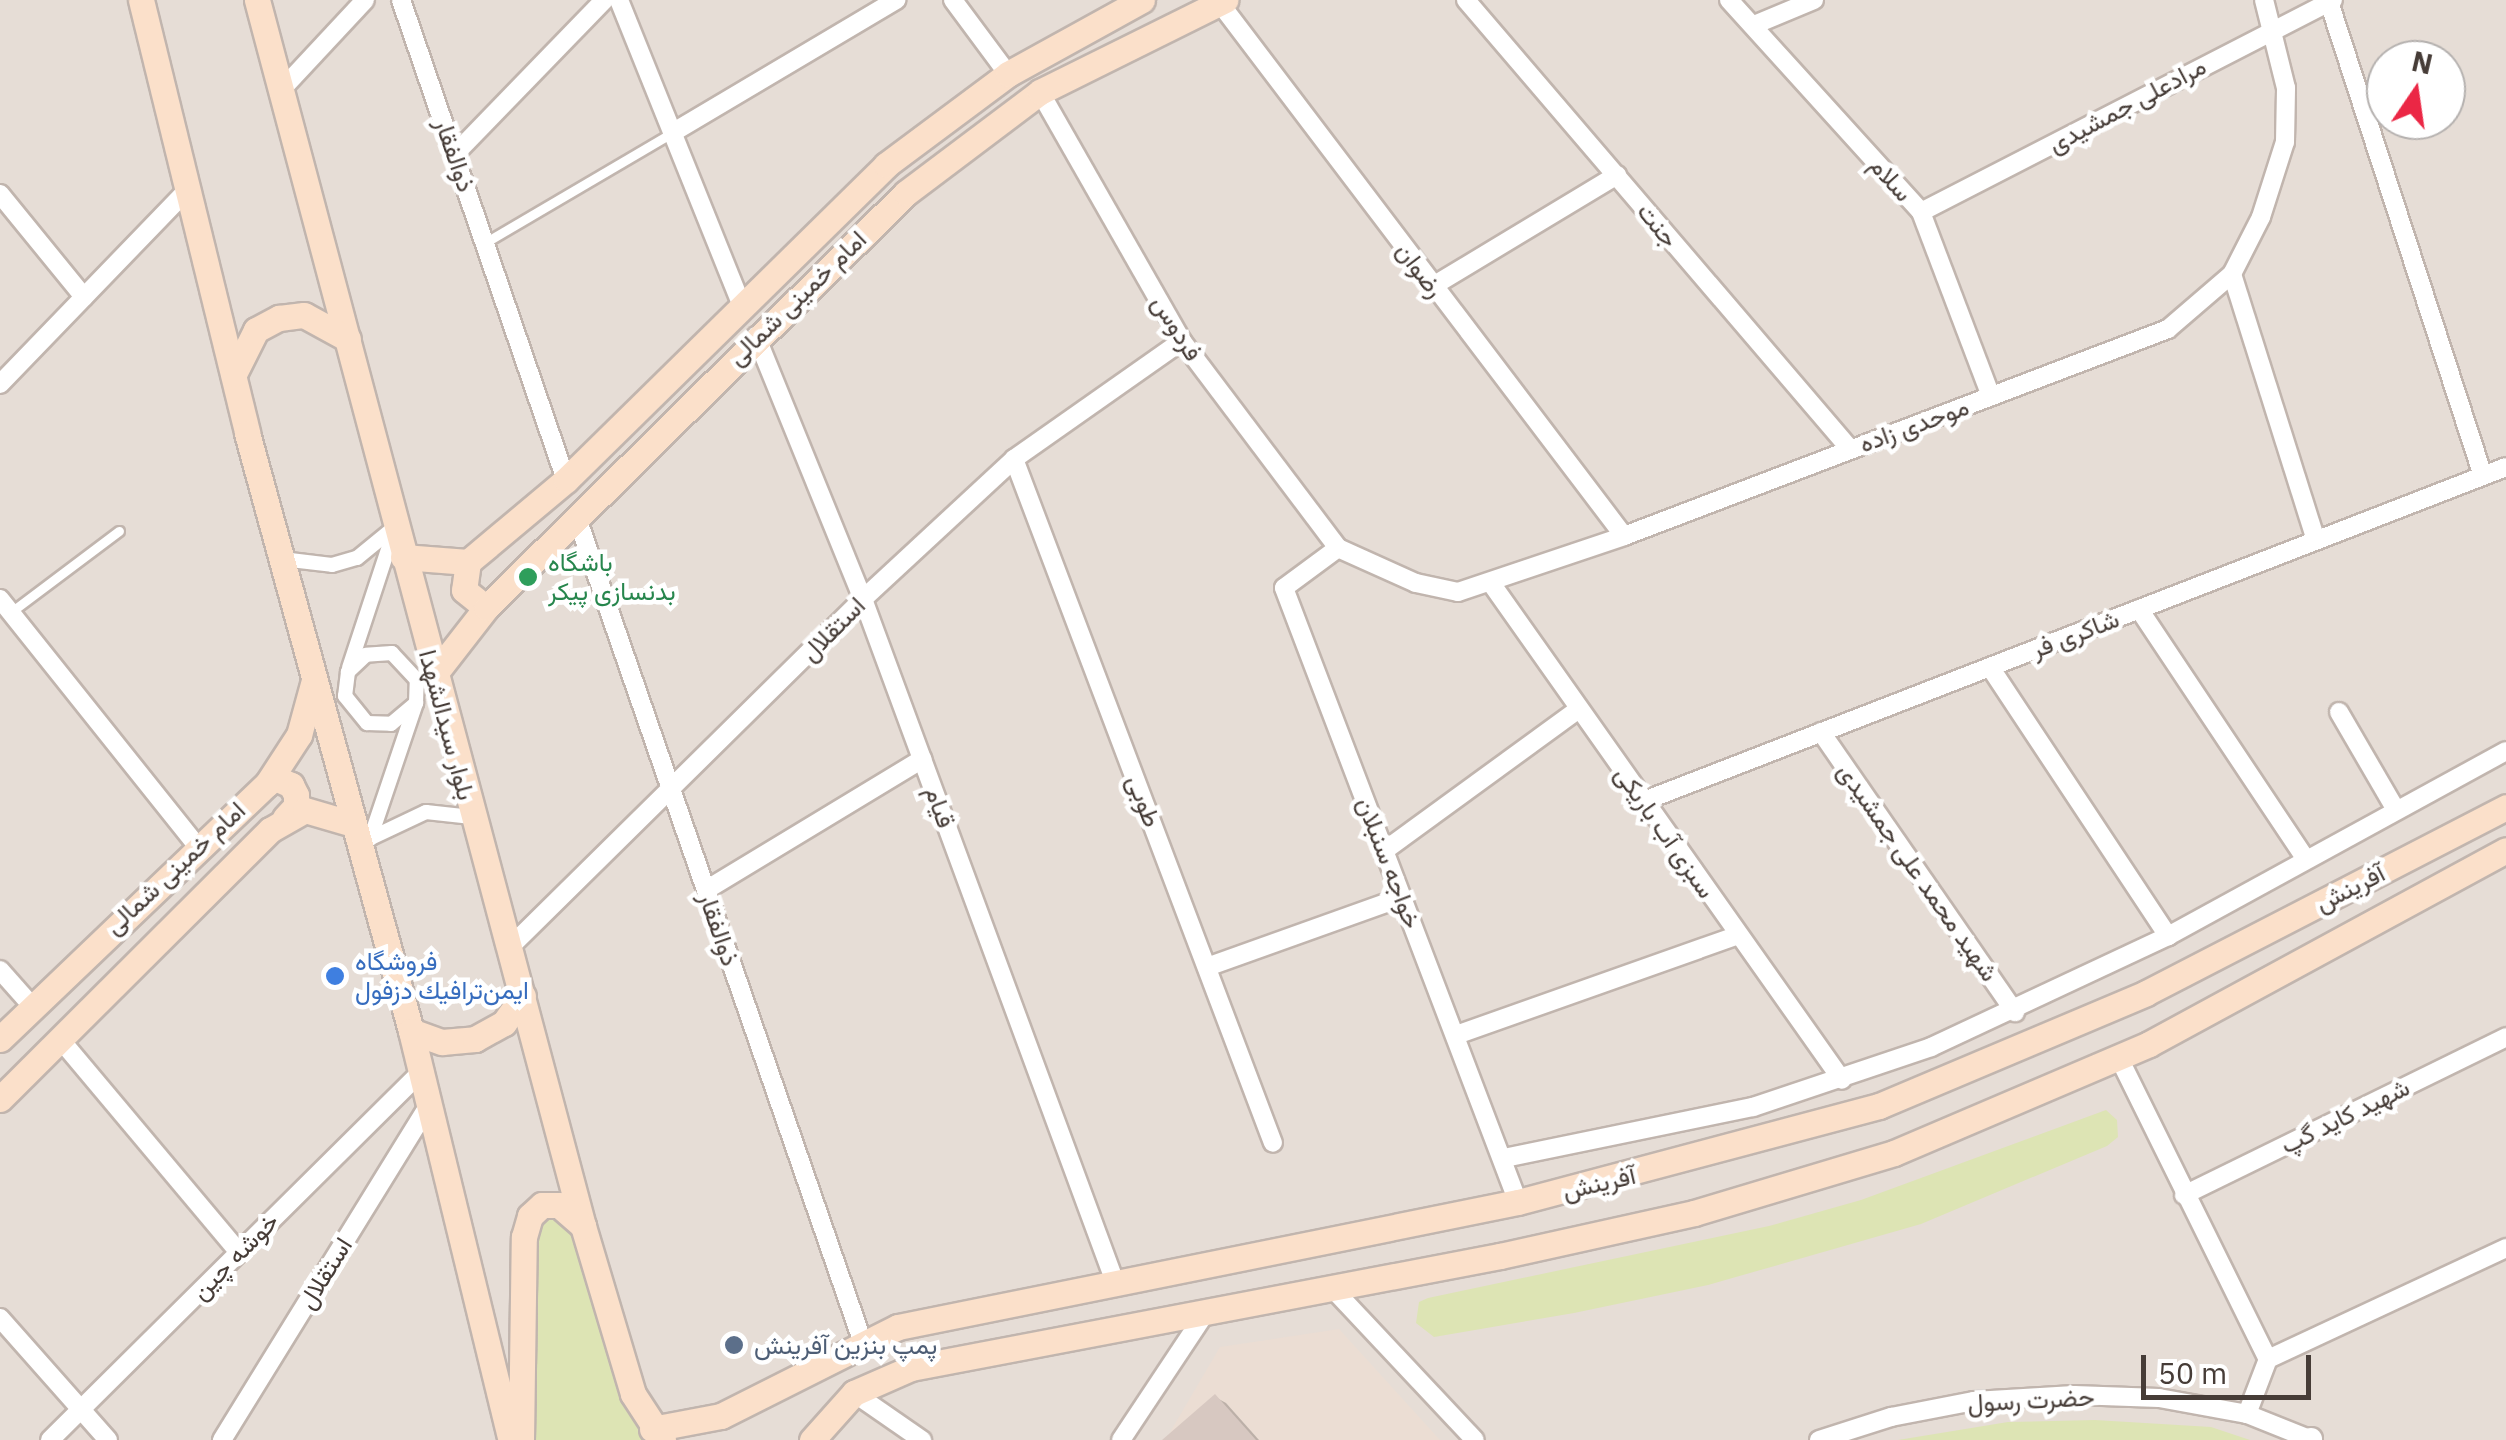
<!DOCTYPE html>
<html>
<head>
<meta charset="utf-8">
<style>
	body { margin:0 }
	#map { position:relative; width:2506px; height:1440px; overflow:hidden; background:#f3ece8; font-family:"IBM Plex Sans",Vazirmatn,sans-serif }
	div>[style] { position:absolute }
	.residential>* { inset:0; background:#e6ddd6 }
	.education>* { inset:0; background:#ebddd3 }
	.green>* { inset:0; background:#dde4b4 }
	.shadow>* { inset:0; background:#0003 }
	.building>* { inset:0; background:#d7c8c1 }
	.roads { filter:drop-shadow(2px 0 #c1b5ae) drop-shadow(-2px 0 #c1b5ae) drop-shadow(0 2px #c1b5ae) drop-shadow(0 -2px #c1b5ae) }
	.service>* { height:9px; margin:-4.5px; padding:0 4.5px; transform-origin:4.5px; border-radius:4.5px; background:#fff }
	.pedestrian>* { height:14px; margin:-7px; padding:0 7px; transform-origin:7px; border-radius:7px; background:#fff }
	.minor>* { height:18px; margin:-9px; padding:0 9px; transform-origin:9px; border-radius:9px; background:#fff }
	.tertiary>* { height:22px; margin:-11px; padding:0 11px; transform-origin:11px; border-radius:11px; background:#fff }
	.secondary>* { height:25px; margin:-12.5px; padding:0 12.5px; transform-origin:12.5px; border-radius:12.5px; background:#fbe0ca }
	.dots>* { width:28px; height:28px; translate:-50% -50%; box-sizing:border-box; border:5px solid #fff; border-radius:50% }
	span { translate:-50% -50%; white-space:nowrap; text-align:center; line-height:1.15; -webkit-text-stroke:9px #fff; paint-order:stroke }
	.street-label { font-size:25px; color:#463c37 }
	.leisure-label { font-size:25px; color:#27864d }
	.left { translate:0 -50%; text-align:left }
	.shop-label { font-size:25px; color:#366cbe }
	.service-label { font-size:25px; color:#4e5e75 }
	.north { position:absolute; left:2366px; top:40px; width:100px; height:100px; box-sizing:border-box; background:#fff; border:2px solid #b5b1af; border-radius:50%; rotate:13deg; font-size:28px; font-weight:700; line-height:40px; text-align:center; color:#463c37 }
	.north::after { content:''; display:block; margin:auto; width:35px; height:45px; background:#eb2745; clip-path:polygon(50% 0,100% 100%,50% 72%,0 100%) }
	.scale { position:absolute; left:2141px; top:1355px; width:170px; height:45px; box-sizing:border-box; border:5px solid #463c37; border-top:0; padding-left:12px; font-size:30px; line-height:35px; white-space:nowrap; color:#463c37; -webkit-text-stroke:8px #fff; paint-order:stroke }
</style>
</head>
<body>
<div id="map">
	<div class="residential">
		<i style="clip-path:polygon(evenodd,0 0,2506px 0,2506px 1440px,0 1440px,0 0,2386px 60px,2446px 60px,2446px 120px,2386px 120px,2386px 60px)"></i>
	</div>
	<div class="education">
		<i style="clip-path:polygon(1339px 1329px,1440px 1440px,1174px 1440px,1169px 1434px,1220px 1347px)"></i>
	</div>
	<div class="green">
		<i style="clip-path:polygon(2106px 1110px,2117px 1120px,2118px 1137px,2107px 1146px,1921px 1224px,1708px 1285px,1574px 1313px,1434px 1337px,1416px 1323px,1419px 1302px,1428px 1298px,1769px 1226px,1861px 1200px)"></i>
		<i style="clip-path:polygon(556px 1213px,570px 1222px,625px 1405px,647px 1440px,531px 1440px,533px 1234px,544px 1215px)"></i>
		<i style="clip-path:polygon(2095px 1420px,2211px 1427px,2250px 1440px,1898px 1440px,2008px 1422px)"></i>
	</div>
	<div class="shadow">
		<i style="clip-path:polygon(1215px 1397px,1226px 1403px,1259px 1440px,1177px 1440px)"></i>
	</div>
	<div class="building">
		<i style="clip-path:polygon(1215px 1394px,1256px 1440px,1162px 1440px)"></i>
	</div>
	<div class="roads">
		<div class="service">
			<i style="left:486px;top:242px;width:216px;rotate:-30.4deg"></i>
			<i style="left:11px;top:612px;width:135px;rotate:-36.9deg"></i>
		</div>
		<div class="pedestrian">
			<i style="left:282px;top:559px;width:50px;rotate:6.8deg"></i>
			<i style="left:332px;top:565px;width:26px;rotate:-16deg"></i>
			<i style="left:357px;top:558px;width:43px;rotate:-39.3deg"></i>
			<i style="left:349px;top:668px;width:144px;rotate:-71.8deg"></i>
			<i style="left:371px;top:838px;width:61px;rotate:-25.3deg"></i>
			<i style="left:426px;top:812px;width:46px;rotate:6.2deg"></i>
			<i style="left:370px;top:839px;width:144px;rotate:-71.3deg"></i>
			<i style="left:416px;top:703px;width:23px;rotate:-88deg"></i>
			<i style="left:417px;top:680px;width:37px;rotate:-133deg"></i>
			<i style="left:392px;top:653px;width:26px;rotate:176deg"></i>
			<i style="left:366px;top:655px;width:25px;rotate:137deg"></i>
			<i style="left:348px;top:672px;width:24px;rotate:97deg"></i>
			<i style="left:345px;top:696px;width:35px;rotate:51deg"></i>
			<i style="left:367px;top:723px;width:24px;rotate:2deg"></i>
			<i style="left:391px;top:724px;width:33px;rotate:-40deg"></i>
		</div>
		<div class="minor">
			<i style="left:401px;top:0;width:508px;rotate:71.03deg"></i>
			<i style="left:619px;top:0;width:328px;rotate:68.1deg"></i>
			<i style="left:953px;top:0;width:92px;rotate:53.4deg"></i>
			<i style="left:1466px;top:0;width:591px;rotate:49.46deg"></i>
			<i style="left:1729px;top:0;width:286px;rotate:47.8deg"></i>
			<i style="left:1921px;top:212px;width:197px;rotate:69.2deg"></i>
			<i style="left:1219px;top:2px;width:670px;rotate:52.82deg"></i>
			<i style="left:2329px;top:2px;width:497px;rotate:72deg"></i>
			<i style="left:1754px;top:25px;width:65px;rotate:-22.6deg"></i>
			<i style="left:283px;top:88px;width:120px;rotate:-47deg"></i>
			<i style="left:1040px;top:92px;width:287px;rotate:60.3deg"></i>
			<i style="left:1182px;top:341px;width:259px;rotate:53deg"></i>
			<i style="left:1338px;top:548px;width:85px;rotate:24.2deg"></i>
			<i style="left:1416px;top:583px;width:43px;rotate:12.1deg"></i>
			<i style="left:1458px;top:592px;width:175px;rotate:-18.6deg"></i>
			<i style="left:1624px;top:536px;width:582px;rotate:-20.83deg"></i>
			<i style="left:2168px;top:329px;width:84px;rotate:-40.7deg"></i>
			<i style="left:2232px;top:274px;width:64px;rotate:-63deg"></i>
			<i style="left:2261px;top:217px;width:79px;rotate:-72.3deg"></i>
			<i style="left:2285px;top:142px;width:54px;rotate:-88.9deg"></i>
			<i style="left:2286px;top:88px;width:91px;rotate:-104deg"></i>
			<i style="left:672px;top:133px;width:261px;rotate:-30.7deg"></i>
			<i style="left:454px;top:155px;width:216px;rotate:-45.9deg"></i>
			<i style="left:0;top:194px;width:133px;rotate:50.8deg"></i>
			<i style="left:1921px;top:212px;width:463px;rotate:-27.2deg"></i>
			<i style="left:2232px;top:274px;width:279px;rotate:72.5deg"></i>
			<i style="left:1433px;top:286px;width:215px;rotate:-31.1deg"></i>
			<i style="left:756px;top:336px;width:284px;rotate:67.9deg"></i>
			<i style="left:863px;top:599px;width:728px;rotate:69.75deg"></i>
			<i style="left:0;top:384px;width:271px;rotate:-46deg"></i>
			<i style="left:1014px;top:459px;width:731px;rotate:69.26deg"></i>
			<i style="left:577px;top:518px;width:870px;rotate:70.88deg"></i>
			<i style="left:1338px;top:548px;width:67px;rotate:143.5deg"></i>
			<i style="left:1284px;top:588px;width:657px;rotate:69.14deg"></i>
			<i style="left:1491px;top:583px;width:608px;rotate:54.77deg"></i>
			<i style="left:0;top:599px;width:317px;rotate:51.4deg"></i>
			<i style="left:2139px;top:609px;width:299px;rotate:56.3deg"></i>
			<i style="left:1990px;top:667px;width:323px;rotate:56.5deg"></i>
			<i style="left:2339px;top:712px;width:113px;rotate:59.8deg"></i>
			<i style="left:1821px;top:732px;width:341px;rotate:55.3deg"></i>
			<i style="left:1644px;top:801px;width:924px;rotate:-21.18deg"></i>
			<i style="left:1384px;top:851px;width:241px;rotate:-36.1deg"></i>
			<i style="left:706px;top:890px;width:253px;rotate:-31.2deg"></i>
			<i style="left:509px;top:948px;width:497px;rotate:-44.6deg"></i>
			<i style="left:863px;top:599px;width:206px;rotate:-42.8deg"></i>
			<i style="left:1014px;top:459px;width:205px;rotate:-35.1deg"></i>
			<i style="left:1207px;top:967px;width:207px;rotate:-19.7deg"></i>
			<i style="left:0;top:970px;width:48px;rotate:48.4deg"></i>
			<i style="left:1459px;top:1034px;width:294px;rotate:-19.5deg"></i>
			<i style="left:60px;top:1039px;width:278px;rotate:50deg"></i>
			<i style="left:2119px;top:1058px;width:336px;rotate:63.7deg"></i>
			<i style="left:1504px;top:1158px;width:254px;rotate:-11.6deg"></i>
			<i style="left:1753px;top:1107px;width:188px;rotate:-18.6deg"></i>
			<i style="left:1931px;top:1047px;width:262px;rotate:-25.1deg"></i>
			<i style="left:2168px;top:936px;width:385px;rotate:-28.7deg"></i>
			<i style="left:2184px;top:1195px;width:359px;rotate:-26.1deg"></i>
			<i style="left:1333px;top:1289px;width:207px;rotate:46.8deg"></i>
			<i style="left:0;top:1318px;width:163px;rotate:48.5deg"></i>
			<i style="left:854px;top:1393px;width:83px;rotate:34.7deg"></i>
			<i style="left:2247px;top:1414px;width:59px;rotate:-69.1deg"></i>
			<i style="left:2268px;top:1359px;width:263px;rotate:-25deg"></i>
			<i style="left:50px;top:1440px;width:523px;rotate:-44.77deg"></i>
			<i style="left:222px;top:1440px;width:392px;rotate:-58.3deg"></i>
			<i style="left:1121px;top:1440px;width:150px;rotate:-56.4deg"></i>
			<i style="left:1819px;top:1440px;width:76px;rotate:-17.7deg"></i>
			<i style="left:1891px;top:1417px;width:85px;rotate:-10.9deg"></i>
			<i style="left:1974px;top:1401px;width:100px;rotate:-3.4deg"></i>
			<i style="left:2074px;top:1395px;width:85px;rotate:2deg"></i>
			<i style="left:2159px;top:1398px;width:89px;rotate:10.3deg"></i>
			<i style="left:2247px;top:1414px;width:70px;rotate:21.8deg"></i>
		</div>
		<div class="tertiary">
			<i style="left:2311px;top:1440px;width:1px;rotate:-90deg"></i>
		</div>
		<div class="secondary">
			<i style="left:141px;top:0;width:446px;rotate:76.2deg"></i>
			<i style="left:247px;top:433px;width:620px;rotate:74.66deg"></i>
			<i style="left:411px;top:1031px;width:421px;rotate:76.3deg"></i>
			<i style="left:257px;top:0;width:1269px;rotate:75.11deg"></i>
			<i style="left:583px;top:1226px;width:175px;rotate:73.4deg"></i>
			<i style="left:633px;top:1394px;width:55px;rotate:56.9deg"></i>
			<i style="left:234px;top:374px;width:49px;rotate:-63.4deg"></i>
			<i style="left:256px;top:330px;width:26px;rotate:-28deg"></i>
			<i style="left:279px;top:318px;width:25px;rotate:-7deg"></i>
			<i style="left:304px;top:315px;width:50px;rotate:28.6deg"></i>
			<i style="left:403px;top:557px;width:65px;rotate:4.4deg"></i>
			<i style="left:468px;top:562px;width:128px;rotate:-39.9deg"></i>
			<i style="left:566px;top:480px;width:449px;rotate:-44.5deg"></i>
			<i style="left:886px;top:165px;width:152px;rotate:-36.7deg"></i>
			<i style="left:1008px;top:74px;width:153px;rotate:-28.9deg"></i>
			<i style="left:468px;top:562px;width:28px;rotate:98deg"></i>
			<i style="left:464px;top:590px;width:28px;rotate:39deg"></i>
			<i style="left:433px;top:676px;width:86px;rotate:-52.1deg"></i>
			<i style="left:486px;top:608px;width:590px;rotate:-44.66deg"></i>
			<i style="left:906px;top:193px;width:168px;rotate:-37deg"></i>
			<i style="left:1040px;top:92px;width:207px;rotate:-26.4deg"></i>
			<i style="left:273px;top:777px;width:20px;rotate:24deg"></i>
			<i style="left:291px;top:785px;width:11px;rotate:63deg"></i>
			<i style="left:296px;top:795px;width:11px;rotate:90deg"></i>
			<i style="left:296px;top:806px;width:16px;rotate:133deg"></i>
			<i style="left:411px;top:1031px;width:33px;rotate:20deg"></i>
			<i style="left:442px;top:1042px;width:33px;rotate:-5deg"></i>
			<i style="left:475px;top:1039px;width:33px;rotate:-29deg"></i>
			<i style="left:504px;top:1023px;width:33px;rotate:-55deg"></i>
			<i style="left:0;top:1039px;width:369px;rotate:-43.7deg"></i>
			<i style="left:267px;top:784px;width:59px;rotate:-56.9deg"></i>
			<i style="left:299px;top:735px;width:57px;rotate:-74.7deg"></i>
			<i style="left:0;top:1099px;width:381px;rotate:-44.9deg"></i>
			<i style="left:270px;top:830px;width:40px;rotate:-29.7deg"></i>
			<i style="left:305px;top:810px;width:50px;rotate:16.3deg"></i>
			<i style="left:652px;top:1429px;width:70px;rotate:-10.7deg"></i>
			<i style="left:721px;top:1416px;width:198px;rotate:-26.7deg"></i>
			<i style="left:898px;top:1327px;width:632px;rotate:-11.4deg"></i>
			<i style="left:1518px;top:1202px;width:374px;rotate:-14.9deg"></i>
			<i style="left:1879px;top:1106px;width:290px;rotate:-22.9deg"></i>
			<i style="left:2146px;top:993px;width:405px;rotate:-27.3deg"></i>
			<i style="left:521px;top:1440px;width:203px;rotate:-89.2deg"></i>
			<i style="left:524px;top:1237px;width:22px;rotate:-74deg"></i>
			<i style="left:530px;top:1216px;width:16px;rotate:-43deg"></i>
			<i style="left:542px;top:1205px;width:17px"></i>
			<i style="left:559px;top:1205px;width:32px;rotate:41deg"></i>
			<i style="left:812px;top:1440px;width:63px;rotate:-48.2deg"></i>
			<i style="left:854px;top:1393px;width:62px;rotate:-23.7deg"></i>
			<i style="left:911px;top:1368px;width:600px;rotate:-10.77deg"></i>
			<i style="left:1500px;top:1256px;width:199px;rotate:-12.5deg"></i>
			<i style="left:1694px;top:1213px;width:209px;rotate:-16.7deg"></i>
			<i style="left:1894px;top:1153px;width:277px;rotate:-23.1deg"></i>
			<i style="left:2149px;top:1044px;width:406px;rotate:-28.5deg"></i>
		</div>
	</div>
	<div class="dots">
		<i style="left:528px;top:577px;background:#2e9e5b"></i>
		<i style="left:335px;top:976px;background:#3f7fe0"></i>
		<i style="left:734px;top:1345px;background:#5c6f8a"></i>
	</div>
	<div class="street-label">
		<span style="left:2127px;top:105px;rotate:-28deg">مرادعلی جمشیدی</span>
		<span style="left:455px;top:155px;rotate:71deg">ذوالفقار</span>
		<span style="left:1891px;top:179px;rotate:48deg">سلام</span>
		<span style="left:1658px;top:225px;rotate:51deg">جنت</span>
		<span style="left:1420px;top:270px;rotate:53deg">رضوان</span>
		<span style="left:797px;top:298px;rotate:-44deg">امام خمینی شمالی</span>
		<span style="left:1177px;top:328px;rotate:58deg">فردوس</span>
		<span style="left:1914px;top:425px;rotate:-20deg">موحدی زاده</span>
		<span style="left:833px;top:629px;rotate:-45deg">استقلال</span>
		<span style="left:2075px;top:634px;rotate:-21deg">شاکری فر</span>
		<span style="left:447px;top:725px;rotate:75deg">بلوار سیدالشهدا</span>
		<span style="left:1144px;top:801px;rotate:69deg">طوبی</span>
		<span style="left:940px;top:807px;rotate:70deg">قیام</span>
		<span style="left:1665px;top:832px;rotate:55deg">سبزی آب باریکی</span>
		<span style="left:1389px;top:863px;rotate:69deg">خواجه سنبلان</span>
		<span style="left:175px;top:868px;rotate:-43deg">امام خمینی شمالی</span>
		<span style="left:1918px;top:872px;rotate:55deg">شهید محمد علی جمشیدی</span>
		<span style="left:2350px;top:888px;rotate:-27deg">آفرینش</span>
		<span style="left:719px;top:929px;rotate:71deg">ذوالفقار</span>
		<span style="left:2345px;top:1116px;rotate:-26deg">شهید کاید گپ</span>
		<span style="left:1599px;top:1183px;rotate:-13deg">آفرینش</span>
		<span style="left:235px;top:1256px;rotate:-45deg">خوشه چین</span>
		<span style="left:325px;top:1273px;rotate:-58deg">استقلال</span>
		<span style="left:2031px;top:1400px;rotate:-3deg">حضرت رسول</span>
	</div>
	<div class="leisure-label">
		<span class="left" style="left:548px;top:577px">باشگاه<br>بدنسازی پیکر</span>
	</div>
	<div class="shop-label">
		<span class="left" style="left:355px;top:976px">فروشگاه<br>ايمن‌ترافيك دزفول</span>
	</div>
	<div class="service-label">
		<span class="left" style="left:754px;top:1345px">پمپ بنزین آفرینش</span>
	</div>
	<div class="north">N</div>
	<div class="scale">50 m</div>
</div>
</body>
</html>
